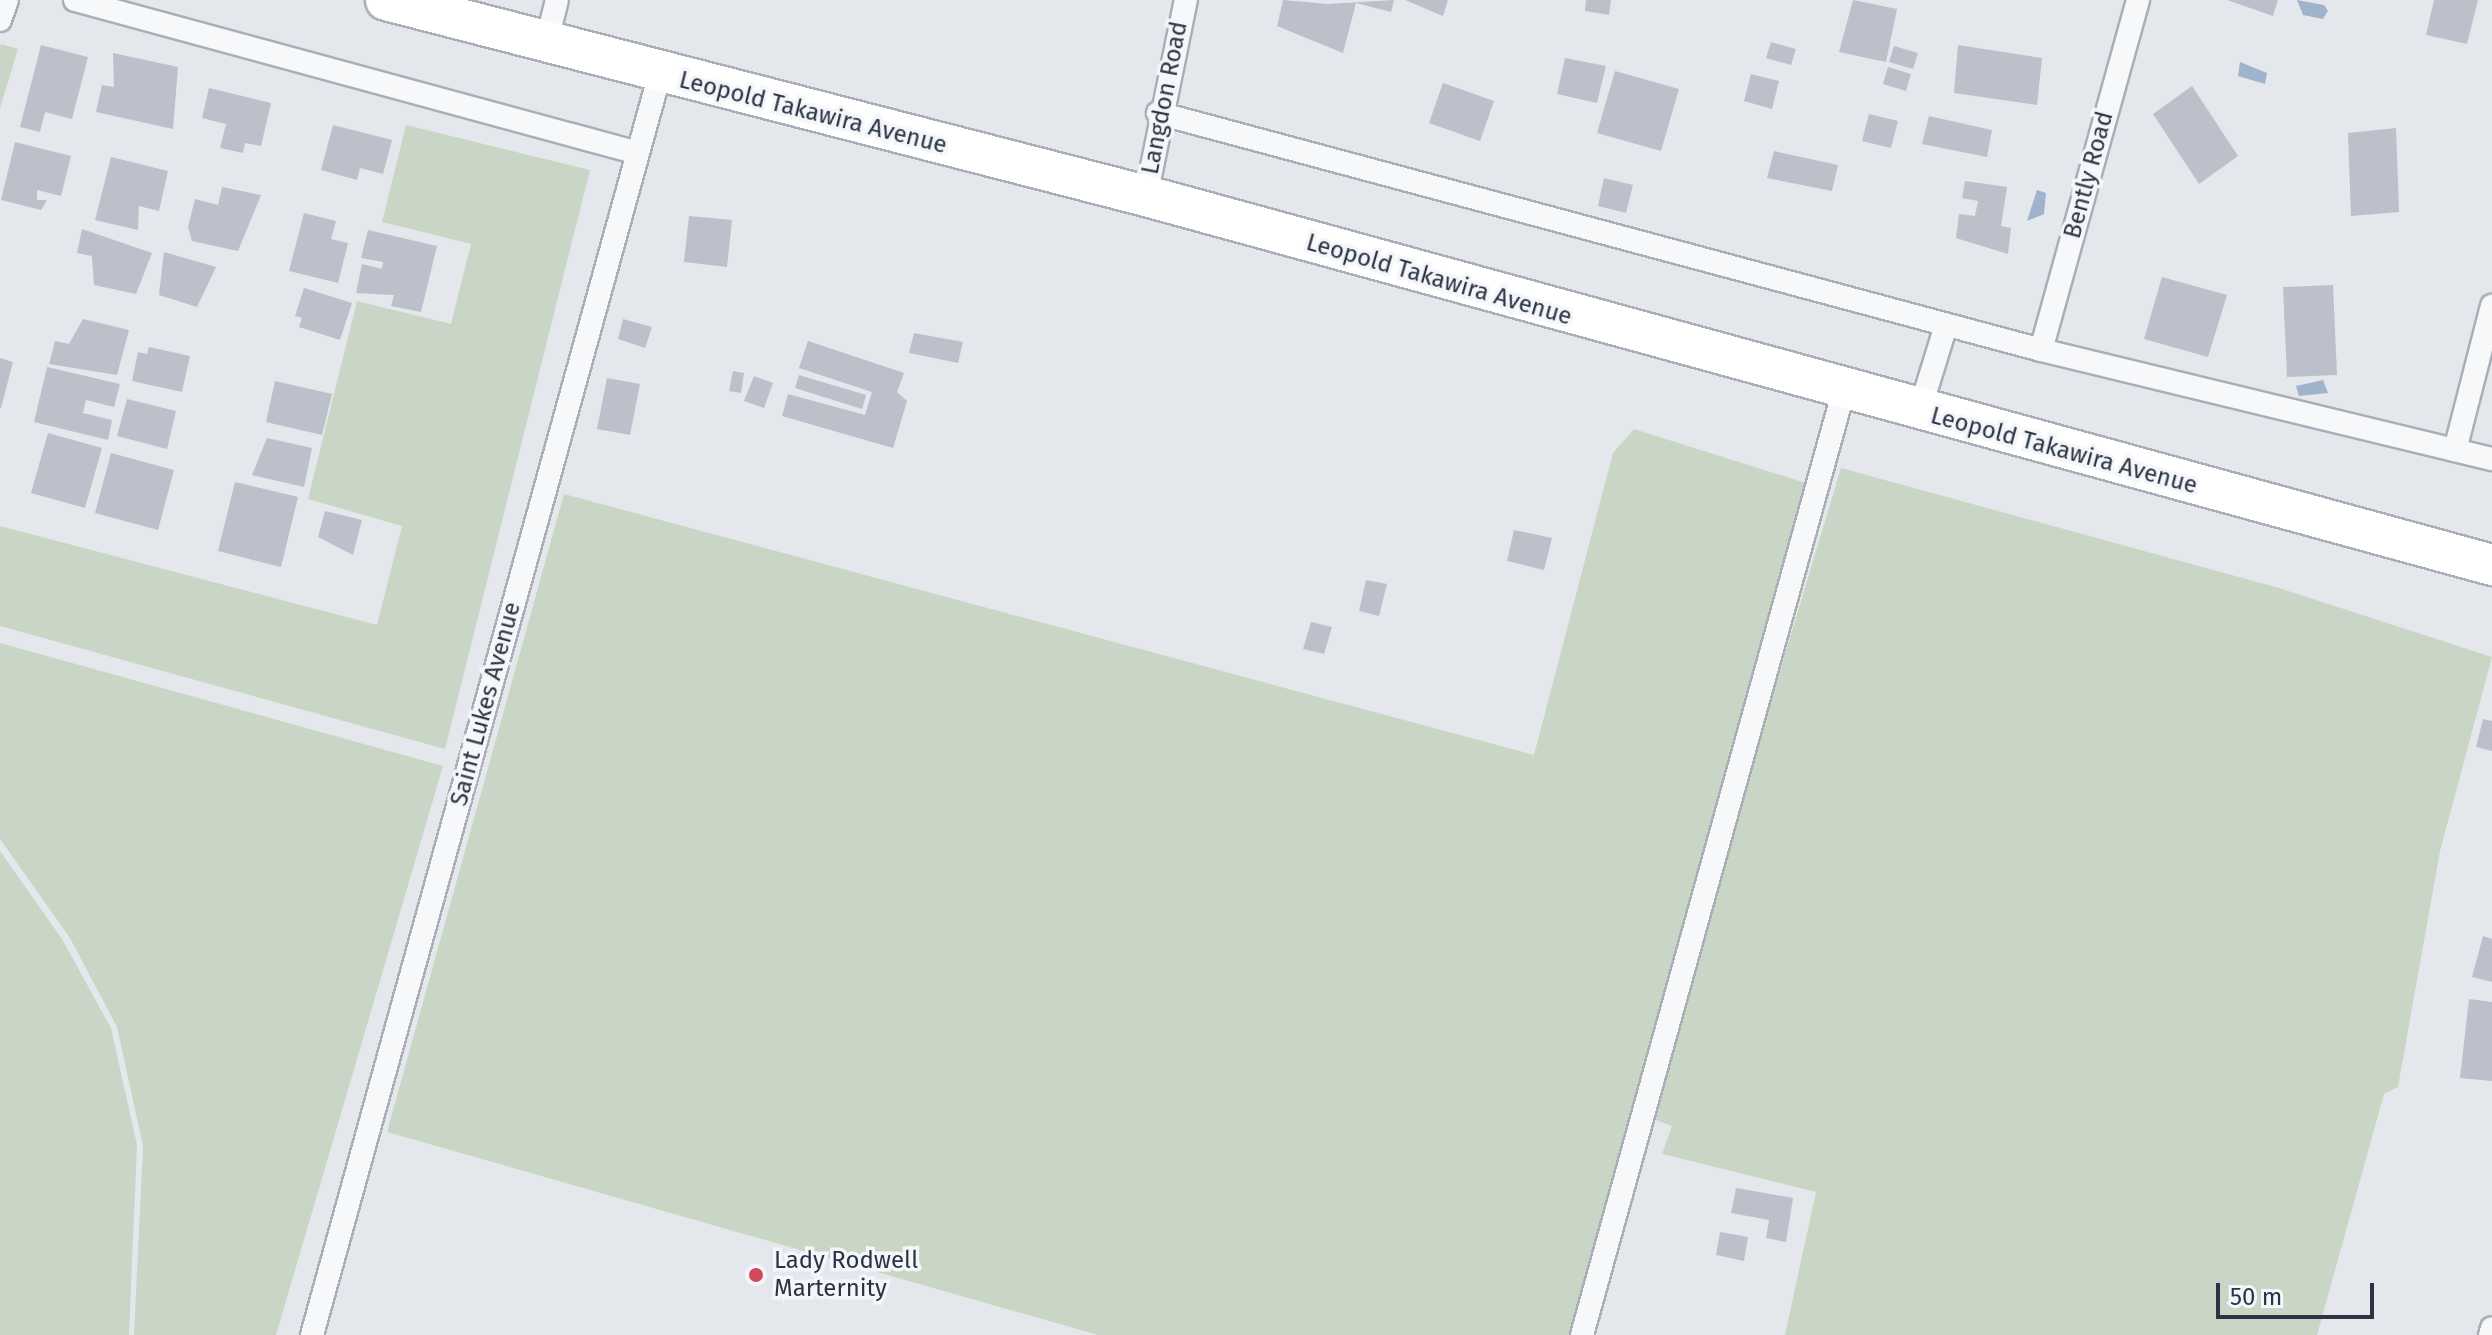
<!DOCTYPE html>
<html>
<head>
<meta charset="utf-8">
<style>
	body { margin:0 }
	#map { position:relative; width:2492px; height:1335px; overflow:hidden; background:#e4e7ec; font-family:"Fira Sans",sans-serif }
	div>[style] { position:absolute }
	.green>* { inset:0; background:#c9d6c5 }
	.water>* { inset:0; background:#9fb4cc }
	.building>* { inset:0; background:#bbc0ca }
	.roads { filter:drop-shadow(2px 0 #a9aeb7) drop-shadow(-2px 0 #a9aeb7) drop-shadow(0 2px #a9aeb7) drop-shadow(0 -2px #a9aeb7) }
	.street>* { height:22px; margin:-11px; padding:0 11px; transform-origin:11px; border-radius:11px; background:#f7f8fa }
	.highway>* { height:40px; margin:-20px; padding:0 20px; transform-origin:20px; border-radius:20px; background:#fff }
	.dots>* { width:22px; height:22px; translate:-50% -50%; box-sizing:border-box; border:4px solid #f4f6f9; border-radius:50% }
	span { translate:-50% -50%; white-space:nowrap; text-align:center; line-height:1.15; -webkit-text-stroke:7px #f4f6f9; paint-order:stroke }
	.street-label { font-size:24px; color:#2b3445 }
	.poi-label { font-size:24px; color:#2b3445 }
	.left { translate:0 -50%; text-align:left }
	.scale { position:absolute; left:2216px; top:1283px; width:158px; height:36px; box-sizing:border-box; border:4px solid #2b3445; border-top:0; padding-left:10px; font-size:24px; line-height:28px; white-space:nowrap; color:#2b3445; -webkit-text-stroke:6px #f4f6f9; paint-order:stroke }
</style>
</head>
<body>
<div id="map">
	<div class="green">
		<i style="clip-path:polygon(1px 44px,18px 49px,0 108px,0 47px)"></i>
		<i style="clip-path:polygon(406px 125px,590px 170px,445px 749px,0 626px,0 526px,377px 625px,402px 526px,308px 499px,357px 301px,451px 324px,471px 244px,382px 222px)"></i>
		<i style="clip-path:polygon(1634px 429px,1812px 485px,1568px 1335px,1098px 1335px,387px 1132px,564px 494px,1534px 755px,1613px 453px)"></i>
		<i style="clip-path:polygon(1841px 468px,2279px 588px,2492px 657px,2440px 851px,2398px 1087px,2384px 1094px,2317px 1335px,1785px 1335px,1816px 1192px,1662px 1154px,1672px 1126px,1656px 1120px,1688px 977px)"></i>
		<i style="clip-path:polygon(0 643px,443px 766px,276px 1335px,134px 1335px,143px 1146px,117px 1027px,70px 938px,0 839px)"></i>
		<i style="clip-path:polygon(0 851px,62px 939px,111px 1028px,137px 1145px,129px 1335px,0 1335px)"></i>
	</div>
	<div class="water">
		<i style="clip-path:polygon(2297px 0,2324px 5px,2328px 11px,2323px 19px,2303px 15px)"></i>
		<i style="clip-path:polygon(2240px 62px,2267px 73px,2265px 84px,2238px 76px)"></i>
		<i style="clip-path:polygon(2037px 190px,2046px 193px,2044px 214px,2027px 221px)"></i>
		<i style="clip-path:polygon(2323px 380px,2328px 393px,2299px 396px,2296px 386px)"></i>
	</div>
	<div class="building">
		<i style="clip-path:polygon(1283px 0,1328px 4px,1394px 0,1391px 12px,1356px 3px,1343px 53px,1277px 26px)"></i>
		<i style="clip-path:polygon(1405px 0,1448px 0,1443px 16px)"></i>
		<i style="clip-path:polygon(1586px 0,1611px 0,1609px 15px,1585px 11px)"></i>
		<i style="clip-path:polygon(1853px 0,1897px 9px,1886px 62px,1839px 52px)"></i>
		<i style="clip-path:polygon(2227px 0,2278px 0,2273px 16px)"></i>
		<i style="clip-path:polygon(2434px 0,2478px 0,2467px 44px,2426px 35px)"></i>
		<i style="clip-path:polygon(1771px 42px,1796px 49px,1791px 65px,1766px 58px)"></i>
		<i style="clip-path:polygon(41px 45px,88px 57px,72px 119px,45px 112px,40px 132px,20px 127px)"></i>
		<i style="clip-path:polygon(1958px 45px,2042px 58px,2037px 105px,1954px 93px)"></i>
		<i style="clip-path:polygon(1894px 46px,1918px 53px,1913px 69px,1889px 62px)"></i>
		<i style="clip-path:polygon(113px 53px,178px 67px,173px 129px,96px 112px,102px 85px,114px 87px)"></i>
		<i style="clip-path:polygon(1565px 58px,1606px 66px,1597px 103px,1557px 94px)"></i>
		<i style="clip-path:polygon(1888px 67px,1911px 74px,1906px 91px,1883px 84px)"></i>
		<i style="clip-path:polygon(1615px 71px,1679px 89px,1661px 151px,1597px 133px)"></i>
		<i style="clip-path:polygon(1751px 74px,1779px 81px,1772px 109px,1744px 101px)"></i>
		<i style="clip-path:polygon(1443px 83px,1494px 101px,1480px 141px,1429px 123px)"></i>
		<i style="clip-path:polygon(2192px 86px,2238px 156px,2199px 184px,2153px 114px)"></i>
		<i style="clip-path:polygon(209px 88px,271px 103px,261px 146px,245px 143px,243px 153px,220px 148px,226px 124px,202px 118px)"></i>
		<i style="clip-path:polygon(1869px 114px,1898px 121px,1891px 148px,1862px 141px)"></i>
		<i style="clip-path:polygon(1929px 116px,1992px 130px,1987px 157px,1922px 144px)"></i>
		<i style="clip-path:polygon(333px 125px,392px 140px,383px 174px,360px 168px,357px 180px,321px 170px)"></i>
		<i style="clip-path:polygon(2396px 128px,2399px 212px,2351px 216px,2348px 133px)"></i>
		<i style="clip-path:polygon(15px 142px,71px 156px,61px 196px,37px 190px,37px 200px,47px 200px,41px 210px,1px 200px)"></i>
		<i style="clip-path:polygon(1774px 151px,1838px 165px,1832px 191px,1767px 178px)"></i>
		<i style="clip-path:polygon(111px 157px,168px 171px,159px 211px,139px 206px,138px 230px,95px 220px)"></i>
		<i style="clip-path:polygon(1604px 178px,1633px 185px,1626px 213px,1598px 206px)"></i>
		<i style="clip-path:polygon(1965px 181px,2007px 187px,2001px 226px,2011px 228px,2008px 254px,1956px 238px,1959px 214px,1975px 216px,1978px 201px,1962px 198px)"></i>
		<i style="clip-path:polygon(222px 187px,261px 195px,238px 251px,192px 241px,188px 227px,195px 199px,218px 205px)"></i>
		<i style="clip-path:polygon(304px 213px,336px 221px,331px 239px,348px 243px,338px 283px,289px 271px)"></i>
		<i style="clip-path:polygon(689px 216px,732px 220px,727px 267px,684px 262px)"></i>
		<i style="clip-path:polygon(82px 229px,152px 253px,136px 294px,94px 285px,92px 256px,77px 253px)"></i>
		<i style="clip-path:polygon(368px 230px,437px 246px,421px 312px,391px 306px,394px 295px,356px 293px,362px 264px,382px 269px,383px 262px,361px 258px)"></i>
		<i style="clip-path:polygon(164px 252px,216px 267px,197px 307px,159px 295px)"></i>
		<i style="clip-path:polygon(2162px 277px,2227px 295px,2208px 357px,2144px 339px)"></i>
		<i style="clip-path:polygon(2333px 285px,2337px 375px,2287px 377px,2283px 287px)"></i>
		<i style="clip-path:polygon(304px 288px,352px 303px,340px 340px,299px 327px,302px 318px,295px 316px)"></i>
		<i style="clip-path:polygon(83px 319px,129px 330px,117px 375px,49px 364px,55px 341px,69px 344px)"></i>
		<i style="clip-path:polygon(623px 319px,652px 327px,645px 348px,618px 339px)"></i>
		<i style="clip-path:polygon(914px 333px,963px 342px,958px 363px,909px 353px)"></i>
		<i style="clip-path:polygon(808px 341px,904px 373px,897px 392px,907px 401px,893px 448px,782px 416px,788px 394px,865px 415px,872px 392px,799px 368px)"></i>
		<i style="clip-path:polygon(149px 347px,190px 356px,182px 392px,132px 381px,138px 352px,147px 354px)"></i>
		<i style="clip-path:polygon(0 358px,13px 362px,1px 408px,0 408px)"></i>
		<i style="clip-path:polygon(47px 367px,120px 384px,114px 407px,86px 400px,83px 413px,112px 420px,108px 440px,34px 422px)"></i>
		<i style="clip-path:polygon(733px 371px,744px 373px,741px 393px,729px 391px)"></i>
		<i style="clip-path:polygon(799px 375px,866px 395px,862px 409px,795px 388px)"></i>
		<i style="clip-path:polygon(754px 376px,773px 383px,764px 408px,744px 401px)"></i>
		<i style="clip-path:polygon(607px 378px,640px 384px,630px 435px,597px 429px)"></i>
		<i style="clip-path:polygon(275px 381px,332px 394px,322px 435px,266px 422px)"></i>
		<i style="clip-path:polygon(127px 399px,176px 411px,167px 449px,117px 436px)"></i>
		<i style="clip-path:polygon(48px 433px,102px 448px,85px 508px,31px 493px)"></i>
		<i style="clip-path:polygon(267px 438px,312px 448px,304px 487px,252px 475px)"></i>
		<i style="clip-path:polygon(111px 453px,174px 470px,158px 530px,95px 513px)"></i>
		<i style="clip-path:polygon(235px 482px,298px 497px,281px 567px,218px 551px)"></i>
		<i style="clip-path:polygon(325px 511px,362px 520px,353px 555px,318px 537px)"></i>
		<i style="clip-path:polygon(1514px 530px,1552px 538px,1544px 570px,1507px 561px)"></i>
		<i style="clip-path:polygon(1366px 580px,1387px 584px,1379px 616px,1359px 611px)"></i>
		<i style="clip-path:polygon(1311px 622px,1332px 627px,1324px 654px,1303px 649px)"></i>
		<i style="clip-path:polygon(2483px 719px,2492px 721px,2492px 751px,2476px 747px)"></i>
		<i style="clip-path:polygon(2483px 936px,2492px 939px,2492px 982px,2472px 977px)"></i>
		<i style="clip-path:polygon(2469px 999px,2492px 1002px,2492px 1081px,2460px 1078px)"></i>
		<i style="clip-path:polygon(1736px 1188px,1793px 1198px,1786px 1242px,1766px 1238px,1769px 1220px,1731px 1213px)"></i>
		<i style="clip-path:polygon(1720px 1232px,1748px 1237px,1744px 1261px,1716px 1255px)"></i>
	</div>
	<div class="roads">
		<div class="street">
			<i style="left:75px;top:0;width:583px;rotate:15.2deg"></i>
			<i style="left:0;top:20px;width:21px;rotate:-71deg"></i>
			<i style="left:546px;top:44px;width:45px;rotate:-76deg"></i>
			<i style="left:1158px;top:113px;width:914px;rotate:15.02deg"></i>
			<i style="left:2041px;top:350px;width:464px;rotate:13.6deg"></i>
			<i style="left:1146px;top:196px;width:200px;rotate:-78.5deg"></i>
			<i style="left:2041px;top:350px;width:363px;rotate:-74.5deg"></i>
			<i style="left:1919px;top:413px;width:92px;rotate:-72.9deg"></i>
			<i style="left:2455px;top:450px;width:149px;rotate:-75.6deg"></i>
			<i style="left:312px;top:1335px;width:1309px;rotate:-74.58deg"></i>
			<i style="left:1582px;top:1335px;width:977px;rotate:-74.51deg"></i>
			<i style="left:2490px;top:1335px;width:7px;rotate:-74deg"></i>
		</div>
		<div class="highway">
			<i style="left:386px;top:0;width:785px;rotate:14.46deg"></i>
			<i style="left:1146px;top:196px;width:1396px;rotate:15.33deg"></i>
		</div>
	</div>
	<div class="dots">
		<i style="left:756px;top:1275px;background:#d1495b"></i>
	</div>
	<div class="street-label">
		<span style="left:1165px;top:98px;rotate:-79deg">Langdon Road</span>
		<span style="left:813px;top:113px;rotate:14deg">Leopold Takawira Avenue</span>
		<span style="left:2089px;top:175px;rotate:-75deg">Bently Road</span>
		<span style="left:1439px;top:280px;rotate:16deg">Leopold Takawira Avenue</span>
		<span style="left:2064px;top:451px;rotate:15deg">Leopold Takawira Avenue</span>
		<span style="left:486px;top:704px;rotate:-75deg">Saint Lukes Avenue</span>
	</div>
	<div class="poi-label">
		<span class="left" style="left:774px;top:1275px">Lady Rodwell<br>Marternity</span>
	</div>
	<div class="scale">50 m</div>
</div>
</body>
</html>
